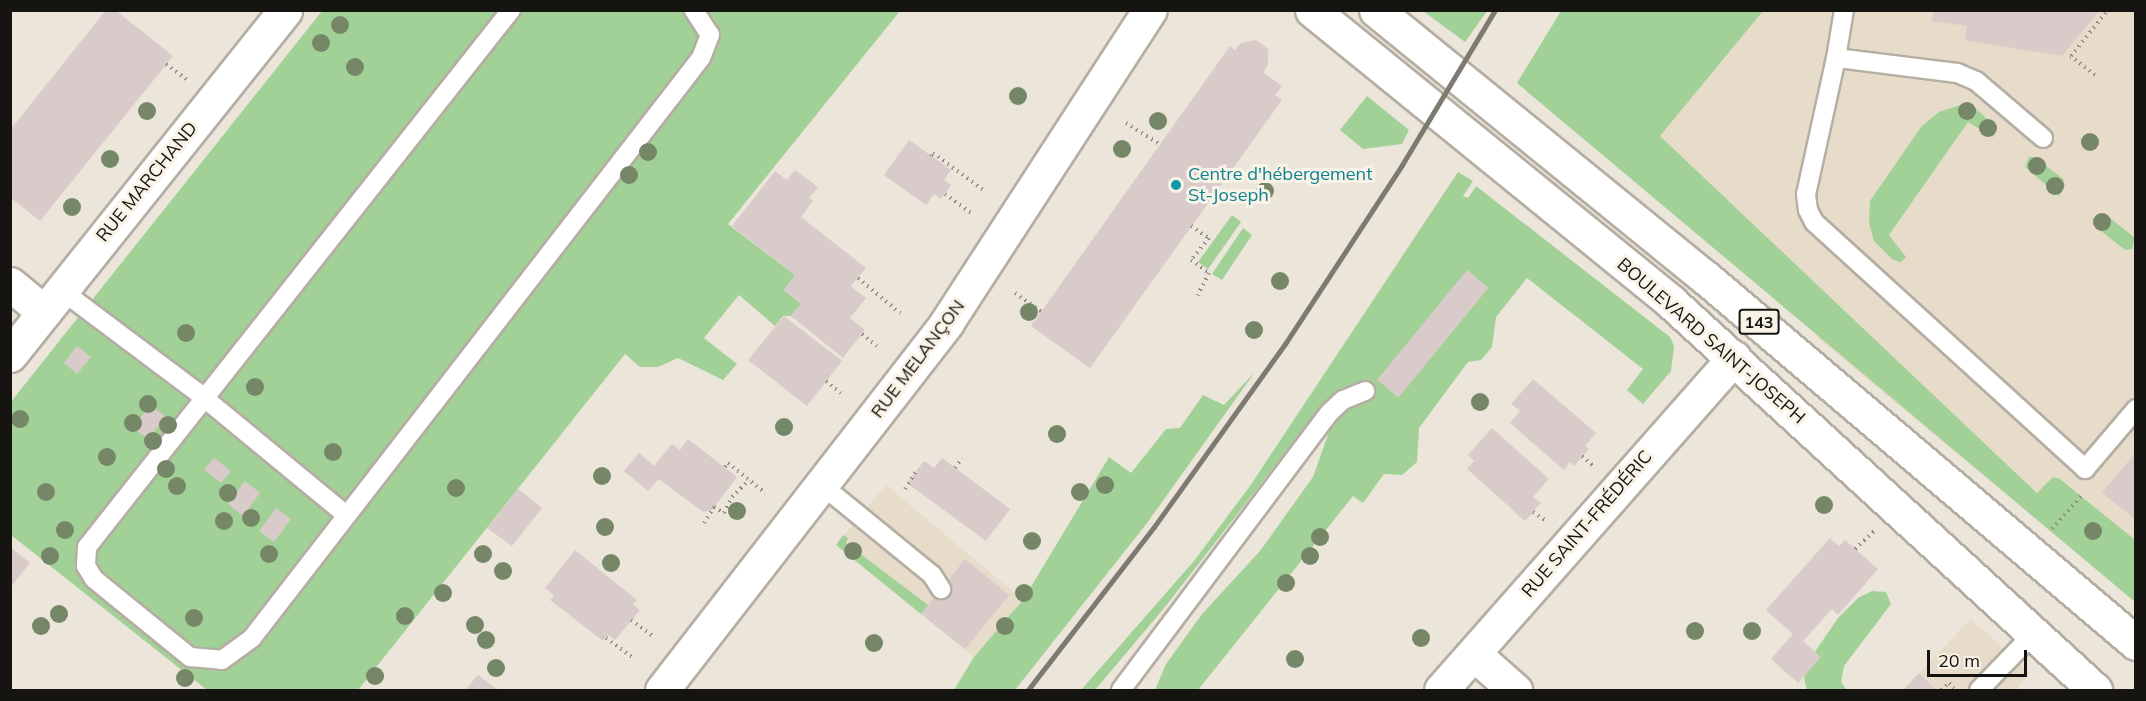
<!DOCTYPE html>
<html>
<head>
<meta charset="utf-8">
<style>
	body { margin:0 }
	#map { position:relative; width:2146px; height:701px; overflow:hidden; background:#ece5da; font-family:Mulish,sans-serif }
	div>[style] { position:absolute }
	.built>* { inset:0; background:#e7dcca }
	.green>* { inset:0; background:#a2d197 }
	.building>* { inset:0; background:#d9cbc9 }
	.path>* { height:4px; margin-top:-2px; transform-origin:0; background:repeating-linear-gradient(90deg,#928d85 0 1.5px,transparent 0 6px) }
	.roads { filter:drop-shadow(2px 0 #b5aea3) drop-shadow(-2px 0 #b5aea3) drop-shadow(0 2px #b5aea3) drop-shadow(0 -2px #b5aea3) }
	.lane>* { height:18px; margin:-9px; padding:0 9px; transform-origin:9px; border-radius:9px; background:#fff }
	.street>* { height:33px; margin:-16.5px; padding:0 16.5px; transform-origin:16.5px; border-radius:16.5px; background:#fff }
	.secondary>* { height:33px; margin:-16.5px; padding:0 16.5px; transform-origin:16.5px; border-radius:16.5px; background:#fff }
	.primary>* { height:33px; margin:-16.5px; padding:0 16.5px; transform-origin:16.5px; border-radius:16.5px; background:#fff }
	.rail>* { height:4.5px; margin:-2.25px; padding:0 2.25px; transform-origin:2.25px; border-radius:2.25px; background:#7e7a72 }
	.trees>* { width:18px; height:18px; margin:-9px; border-radius:50%; background:#758767 }
	.dots>* { width:16px; height:16px; translate:-50% -50%; box-sizing:border-box; border:3px solid #f9f2e7; border-radius:50% }
	span { translate:-50% -50%; white-space:nowrap; text-align:center; line-height:1.15; -webkit-text-stroke:6px #f9f2e7; paint-order:stroke }
	.shield-label span { padding:2px 4px; background:#f9f2e7; border:2px solid; border-radius:4px; -webkit-text-stroke-width:0 }
	.shield-label { font-size:16px; color:#161410; font-weight:700 }
	.culture-label { font-size:18px; color:#0d838f }
	.left { translate:0 -50%; text-align:left }
	.street-label { font-size:18px; color:#161410 }
	.frame { position:absolute; inset:0; border:12px solid #161410; pointer-events:none }
	.scale { position:absolute; left:1927px; top:650px; width:100px; height:27px; box-sizing:border-box; border:3px solid #161410; border-top:0; padding-left:8px; font-size:18px; line-height:21px; white-space:nowrap; color:#161410; -webkit-text-stroke:4px #f9f2e7; paint-order:stroke }
</style>
</head>
<body>
<div id="map">
	<div class="built">
		<i style="clip-path:polygon(1763px 11px,2135px 11px,2135px 602px,1820px 340px,1650px 146px)"></i>
		<i style="clip-path:polygon(886px 485px,1023px 600px,974px 657px,836px 545px)"></i>
		<i style="clip-path:polygon(1971px 619px,2030px 673px,2016px 690px,1903px 690px)"></i>
	</div>
	<div class="green">
		<i style="clip-path:polygon(322px 11px,900px 11px,728px 224px,795px 275px,784px 290px,801px 304px,791px 316px,783px 316px,775px 326px,739px 295px,704px 338px,737px 364px,723px 380px,678px 358px,658px 367px,640px 367px,625px 354px,358px 690px,207px 690px,11px 535px,10px 403px)"></i>
		<i style="clip-path:polygon(1423px 11px,1487px 11px,1465px 42px)"></i>
		<i style="clip-path:polygon(1561px 11px,1763px 11px,1660px 136px,2037px 493px,2053px 477px,2060px 479px,2135px 540px,2135px 602px,1517px 83px)"></i>
		<i style="clip-path:polygon(1367px 96px,1409px 130px,1402px 144px,1363px 149px,1340px 130px)"></i>
		<i style="clip-path:polygon(1960px 105px,1974px 107px,1997px 128px,1993px 137px,1968px 122px,1889px 235px,1906px 257px,1901px 262px,1893px 260px,1874px 241px,1869px 223px,1870px 201px,1921px 127px,1939px 112px)"></i>
		<i style="clip-path:polygon(2029px 157px,2035px 157px,2063px 179px,2065px 185px,2059px 196px,2025px 167px)"></i>
		<i style="clip-path:polygon(evenodd,1458px 172px,1473px 181px,1463px 196px,1468px 198px,1476px 186px,1670px 337px,1674px 346px,1671px 371px,1643px 404px,1627px 390px,1643px 369px,1527px 278px,1496px 317px,1492px 347px,1481px 360px,1468px 362px,1419px 428px,1417px 462px,1402px 475px,1384px 474px,1363px 503px,1353px 496px,1198px 690px,1155px 690px,1166px 664px,1202px 614px,1260px 551px,1313px 477px,1332px 423px,1322px 413px,1316px 413px,1165px 607px,1095px 690px,1081px 690px,1194px 561px,1250px 486px,1458px 172px,1467px 271px,1488px 288px,1398px 397px,1378px 380px,1467px 271px)"></i>
		<i style="clip-path:polygon(2097px 214px,2105px 214px,2135px 238px,2132px 249px,2125px 250px,2096px 227px)"></i>
		<i style="clip-path:polygon(1232px 215px,1241px 222px,1208px 269px,1198px 262px)"></i>
		<i style="clip-path:polygon(1243px 228px,1252px 235px,1222px 280px,1212px 274px)"></i>
		<i style="clip-path:polygon(1255px 372px,1147px 523px,1015px 690px,954px 690px,974px 657px,1023px 600px,1109px 457px,1131px 473px,1166px 429px,1180px 428px,1203px 395px,1224px 405px)"></i>
		<i style="clip-path:polygon(843px 535px,848px 538px,846px 543px,928px 605px,921px 614px,836px 545px)"></i>
		<i style="clip-path:polygon(1872px 591px,1886px 592px,1891px 604px,1844px 666px,1841px 682px,1847px 690px,1807px 690px,1804px 678px,1810px 659px,1838px 618px,1858px 598px)"></i>
	</div>
	<div class="building">
		<i style="clip-path:polygon(106px 10px,115px 10px,173px 56px,40px 221px,10px 197px,10px 130px)"></i>
		<i style="clip-path:polygon(1933px 10px,2100px 10px,2062px 56px,1965px 40px,1967px 26px,1932px 21px)"></i>
		<i style="clip-path:polygon(1256px 40px,1268px 49px,1268px 65px,1263px 72px,1282px 86px,1275px 95px,1282px 100px,1090px 368px,1031px 326px,1230px 46px,1235px 50px,1241px 43px)"></i>
		<i style="clip-path:polygon(909px 140px,951px 170px,944px 180px,951px 185px,941px 199px,934px 194px,926px 205px,884px 175px)"></i>
		<i style="clip-path:polygon(795px 170px,818px 187px,809px 198px,813px 201px,801px 217px,866px 268px,851px 286px,866px 298px,850px 318px,865px 330px,843px 358px,791px 316px,801px 304px,784px 290px,795px 275px,732px 226px,775px 171px,787px 180px)"></i>
		<i style="clip-path:polygon(1467px 270px,1488px 288px,1399px 397px,1377px 380px)"></i>
		<i style="clip-path:polygon(784px 316px,842px 361px,807px 406px,748px 360px)"></i>
		<i style="clip-path:polygon(77px 346px,91px 357px,77px 374px,64px 363px)"></i>
		<i style="clip-path:polygon(1533px 379px,1596px 433px,1585px 446px,1589px 449px,1574px 466px,1570px 462px,1564px 470px,1510px 423px,1520px 411px,1511px 404px)"></i>
		<i style="clip-path:polygon(150px 405px,166px 417px,148px 439px,133px 428px)"></i>
		<i style="clip-path:polygon(1492px 428px,1549px 479px,1533px 497px,1541px 503px,1525px 521px,1467px 469px,1474px 461px,1468px 455px)"></i>
		<i style="clip-path:polygon(688px 439px,737px 477px,712px 510px,703px 512px,659px 479px,648px 491px,624px 471px,639px 453px,654px 466px,672px 444px,680px 450px)"></i>
		<i style="clip-path:polygon(2136px 452px,2136px 520px,2102px 493px)"></i>
		<i style="clip-path:polygon(214px 458px,231px 471px,221px 483px,204px 470px)"></i>
		<i style="clip-path:polygon(942px 458px,1010px 509px,986px 541px,907px 483px,924px 461px,934px 468px)"></i>
		<i style="clip-path:polygon(245px 481px,260px 493px,243px 516px,228px 504px)"></i>
		<i style="clip-path:polygon(518px 489px,542px 508px,512px 546px,487px 528px)"></i>
		<i style="clip-path:polygon(276px 508px,291px 519px,274px 542px,259px 531px)"></i>
		<i style="clip-path:polygon(1830px 538px,1839px 546px,1845px 540px,1878px 569px,1838px 615px,1832px 609px,1803px 641px,1821px 657px,1798px 683px,1771px 659px,1793px 634px,1766px 610px)"></i>
		<i style="clip-path:polygon(10px 547px,30px 563px,10px 588px)"></i>
		<i style="clip-path:polygon(575px 550px,637px 600px,633px 605px,640px 610px,615px 640px,608px 635px,603px 641px,550px 600px,554px 595px,545px 588px)"></i>
		<i style="clip-path:polygon(965px 559px,1009px 595px,965px 649px,921px 614px)"></i>
		<i style="clip-path:polygon(1919px 673px,1932px 686px,1938px 690px,1903px 690px)"></i>
		<i style="clip-path:polygon(478px 675px,498px 690px,465px 690px)"></i>
	</div>
	<div class="path">
		<i style="left:166px;top:64px;width:26px;rotate:37deg"></i>
		<i style="left:2095px;top:75px;width:31px;rotate:-142deg"></i>
		<i style="left:2071px;top:56px;width:59px;rotate:-51.2deg"></i>
		<i style="left:1126px;top:123px;width:40px;rotate:32deg"></i>
		<i style="left:931px;top:156px;width:4px;rotate:-56deg"></i>
		<i style="left:933px;top:153px;width:64px;rotate:36.2deg"></i>
		<i style="left:945px;top:194px;width:32px;rotate:36deg"></i>
		<i style="left:1191px;top:226px;width:22px;rotate:34deg"></i>
		<i style="left:1209px;top:238px;width:28px;rotate:129deg"></i>
		<i style="left:1191px;top:260px;width:22px;rotate:36deg"></i>
		<i style="left:1209px;top:273px;width:25px;rotate:117deg"></i>
		<i style="left:858px;top:278px;width:55px;rotate:39.8deg"></i>
		<i style="left:1015px;top:293px;width:32px;rotate:35deg"></i>
		<i style="left:862px;top:334px;width:19px;rotate:39deg"></i>
		<i style="left:826px;top:381px;width:19px;rotate:39deg"></i>
		<i style="left:1582px;top:456px;width:15px;rotate:42deg"></i>
		<i style="left:725px;top:467px;width:5px;rotate:-53deg"></i>
		<i style="left:728px;top:463px;width:48px;rotate:39deg"></i>
		<i style="left:955px;top:468px;width:12px;rotate:-55deg"></i>
		<i style="left:905px;top:489px;width:22px;rotate:-58deg"></i>
		<i style="left:1533px;top:512px;width:14px;rotate:34deg"></i>
		<i style="left:704px;top:523px;width:19px;rotate:-58deg"></i>
		<i style="left:714px;top:507px;width:12px;rotate:31deg"></i>
		<i style="left:724px;top:513px;width:18px;rotate:-63deg"></i>
		<i style="left:732px;top:497px;width:24px;rotate:-45deg"></i>
		<i style="left:2052px;top:529px;width:47px;rotate:-48.5deg"></i>
		<i style="left:1855px;top:549px;width:26px;rotate:-43deg"></i>
		<i style="left:631px;top:620px;width:27px;rotate:36deg"></i>
		<i style="left:606px;top:638px;width:36px;rotate:36deg"></i>
		<i style="left:1941px;top:690px;width:11px;rotate:-41deg"></i>
		<i style="left:1949px;top:683px;width:7px;rotate:45deg"></i>
	</div>
	<div class="roads">
		<div class="lane">
			<i style="left:511px;top:10px;width:684px;rotate:128.29deg"></i>
			<i style="left:87px;top:547px;width:19px;rotate:93deg"></i>
			<i style="left:86px;top:566px;width:15px;rotate:58deg"></i>
			<i style="left:94px;top:579px;width:124px;rotate:39.1deg"></i>
			<i style="left:190px;top:657px;width:32px;rotate:5deg"></i>
			<i style="left:222px;top:660px;width:37px;rotate:-36deg"></i>
			<i style="left:252px;top:638px;width:733px;rotate:-52.26deg"></i>
			<i style="left:701px;top:58px;width:25px;rotate:-69deg"></i>
			<i style="left:710px;top:35px;width:30px;rotate:-123deg"></i>
			<i style="left:1836px;top:58px;width:49px;rotate:-80.5deg"></i>
			<i style="left:2043px;top:138px;width:88px;rotate:-139.6deg"></i>
			<i style="left:1976px;top:81px;width:21px;rotate:-157deg"></i>
			<i style="left:1957px;top:73px;width:122px;rotate:-172.9deg"></i>
			<i style="left:1836px;top:58px;width:139px;rotate:102.4deg"></i>
			<i style="left:1806px;top:194px;width:16px;rotate:83deg"></i>
			<i style="left:1808px;top:210px;width:13px;rotate:63deg"></i>
			<i style="left:1814px;top:222px;width:367px;rotate:42.3deg"></i>
			<i style="left:2085px;top:469px;width:79px;rotate:-49.6deg"></i>
			<i style="left:61px;top:290px;width:170px;rotate:36.9deg"></i>
			<i style="left:197px;top:392px;width:192px;rotate:39.5deg"></i>
			<i style="left:823px;top:486px;width:141px;rotate:39.2deg"></i>
			<i style="left:932px;top:575px;width:17px;rotate:57deg"></i>
			<i style="left:1121px;top:690px;width:346px;rotate:-53.1deg"></i>
			<i style="left:1329px;top:413px;width:19px;rotate:-43deg"></i>
			<i style="left:1343px;top:400px;width:24px;rotate:-22deg"></i>
			<i style="left:1979px;top:690px;width:78px;rotate:-46deg"></i>
		</div>
		<div class="street">
			<i style="left:10px;top:284px;width:44px;rotate:39.5deg"></i>
			<i style="left:1474px;top:654px;width:55px;rotate:41.3deg"></i>
			<i style="left:662px;top:690px;width:465px;rotate:-52.2deg"></i>
			<i style="left:947px;top:322px;width:372px;rotate:-57deg"></i>
			<i style="left:1441px;top:690px;width:443px;rotate:-48.6deg"></i>
		</div>
		<div class="secondary">
			<i style="left:10px;top:355px;width:441px;rotate:-51.4deg"></i>
		</div>
		<div class="primary">
			<i style="left:1312px;top:10px;width:463px;rotate:39.1deg"></i>
			<i style="left:1671px;top:302px;width:575px;rotate:42.46deg"></i>
			<i style="left:1376px;top:10px;width:425px;rotate:39.1deg"></i>
			<i style="left:1706px;top:278px;width:564px;rotate:40.33deg"></i>
		</div>
	</div>
	<div class="rail">
		<i style="left:1028px;top:690px;width:206px;rotate:-52.3deg"></i>
		<i style="left:1154px;top:527px;width:225px;rotate:-54.4deg"></i>
		<i style="left:1285px;top:344px;width:214px;rotate:-56.8deg"></i>
		<i style="left:1402px;top:165px;width:181px;rotate:-59deg"></i>
	</div>
	<div class="trees">
		<i style="left:340px;top:25px"></i>
		<i style="left:321px;top:43px"></i>
		<i style="left:355px;top:67px"></i>
		<i style="left:1018px;top:96px"></i>
		<i style="left:147px;top:111px"></i>
		<i style="left:1967px;top:111px"></i>
		<i style="left:1158px;top:121px"></i>
		<i style="left:1988px;top:128px"></i>
		<i style="left:2090px;top:142px"></i>
		<i style="left:1122px;top:149px"></i>
		<i style="left:648px;top:152px"></i>
		<i style="left:110px;top:159px"></i>
		<i style="left:2037px;top:166px"></i>
		<i style="left:629px;top:175px"></i>
		<i style="left:2055px;top:186px"></i>
		<i style="left:1265px;top:191px"></i>
		<i style="left:72px;top:207px"></i>
		<i style="left:2102px;top:222px"></i>
		<i style="left:1280px;top:281px"></i>
		<i style="left:1029px;top:312px"></i>
		<i style="left:1254px;top:330px"></i>
		<i style="left:186px;top:333px"></i>
		<i style="left:255px;top:387px"></i>
		<i style="left:1480px;top:402px"></i>
		<i style="left:148px;top:404px"></i>
		<i style="left:20px;top:419px"></i>
		<i style="left:133px;top:423px"></i>
		<i style="left:168px;top:425px"></i>
		<i style="left:784px;top:427px"></i>
		<i style="left:1057px;top:434px"></i>
		<i style="left:153px;top:441px"></i>
		<i style="left:333px;top:452px"></i>
		<i style="left:107px;top:457px"></i>
		<i style="left:166px;top:469px"></i>
		<i style="left:602px;top:476px"></i>
		<i style="left:1105px;top:485px"></i>
		<i style="left:177px;top:486px"></i>
		<i style="left:456px;top:488px"></i>
		<i style="left:46px;top:492px"></i>
		<i style="left:1080px;top:492px"></i>
		<i style="left:228px;top:493px"></i>
		<i style="left:1824px;top:505px"></i>
		<i style="left:737px;top:511px"></i>
		<i style="left:251px;top:518px"></i>
		<i style="left:224px;top:521px"></i>
		<i style="left:605px;top:527px"></i>
		<i style="left:65px;top:530px"></i>
		<i style="left:2093px;top:531px"></i>
		<i style="left:1320px;top:537px"></i>
		<i style="left:1032px;top:541px"></i>
		<i style="left:853px;top:551px"></i>
		<i style="left:269px;top:554px"></i>
		<i style="left:483px;top:554px"></i>
		<i style="left:50px;top:556px"></i>
		<i style="left:1310px;top:556px"></i>
		<i style="left:611px;top:563px"></i>
		<i style="left:503px;top:571px"></i>
		<i style="left:1286px;top:583px"></i>
		<i style="left:443px;top:593px"></i>
		<i style="left:1024px;top:593px"></i>
		<i style="left:59px;top:614px"></i>
		<i style="left:405px;top:616px"></i>
		<i style="left:194px;top:618px"></i>
		<i style="left:475px;top:625px"></i>
		<i style="left:41px;top:626px"></i>
		<i style="left:1005px;top:626px"></i>
		<i style="left:1695px;top:631px"></i>
		<i style="left:1752px;top:631px"></i>
		<i style="left:1421px;top:638px"></i>
		<i style="left:486px;top:640px"></i>
		<i style="left:874px;top:643px"></i>
		<i style="left:1295px;top:659px"></i>
		<i style="left:496px;top:668px"></i>
		<i style="left:375px;top:676px"></i>
		<i style="left:185px;top:678px"></i>
	</div>
	<div class="dots">
		<i style="left:1176px;top:185px;background:#0f9aa8"></i>
	</div>
	<div class="shield-label">
		<span style="left:1759px;top:322px">143</span>
	</div>
	<div class="culture-label">
		<span class="left" style="left:1188px;top:185px">Centre d'hébergement<br>St-Joseph</span>
	</div>
	<div class="street-label">
		<span style="left:147px;top:182px;rotate:-51deg">RUE MARCHAND</span>
		<span style="left:1711px;top:341px;rotate:41deg">BOULEVARD SAINT-JOSEPH</span>
		<span style="left:918px;top:359px;rotate:-53deg">RUE MELANÇON</span>
		<span style="left:1587px;top:524px;rotate:-49deg">RUE SAINT-FRÉDÉRIC</span>
	</div>
	<div class="frame"></div>
	<div class="scale">20 m</div>
</div>
</body>
</html>
